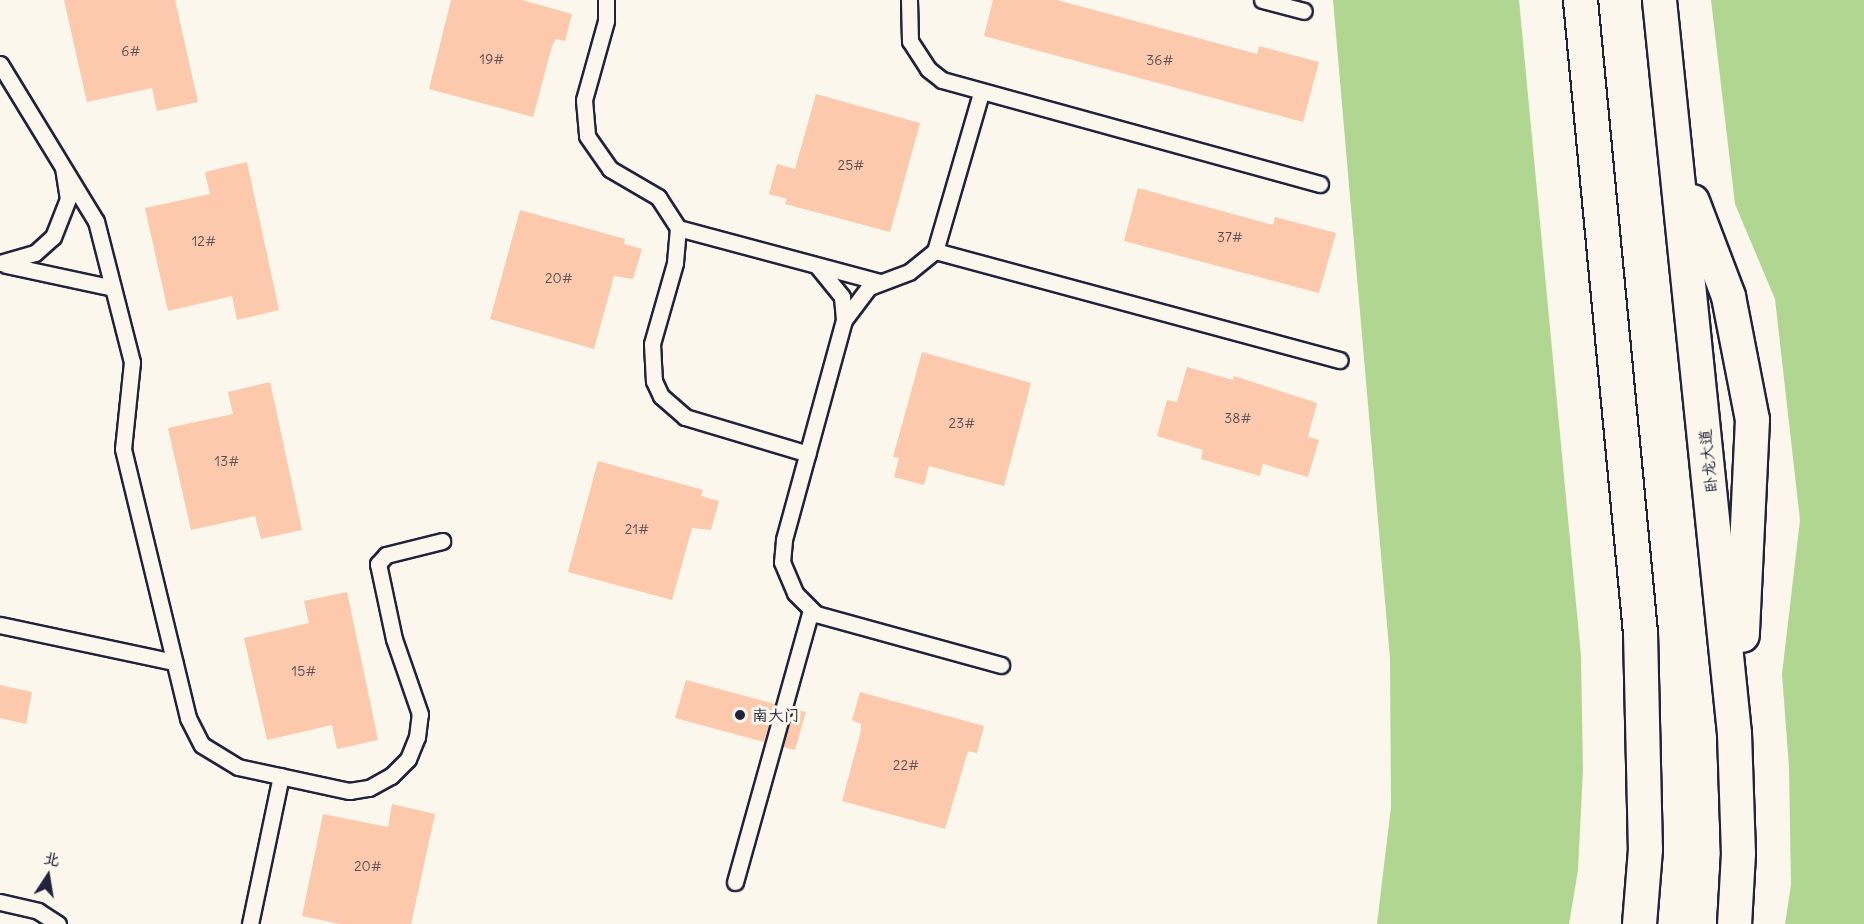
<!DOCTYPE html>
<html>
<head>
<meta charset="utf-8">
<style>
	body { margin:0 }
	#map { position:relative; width:1864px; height:924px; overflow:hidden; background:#fbf7ec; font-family:Delius,"LXGW WenKai TC",sans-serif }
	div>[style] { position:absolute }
	.green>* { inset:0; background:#b1d691 }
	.building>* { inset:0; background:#fcc9ac }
	.roads { filter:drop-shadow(2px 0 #22223b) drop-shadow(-2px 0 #22223b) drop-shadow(0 2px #22223b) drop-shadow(0 -2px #22223b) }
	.lane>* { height:15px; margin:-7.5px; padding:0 7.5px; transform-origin:7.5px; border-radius:7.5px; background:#fbf7ec }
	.secondary>* { height:33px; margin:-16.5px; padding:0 16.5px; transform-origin:16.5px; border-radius:16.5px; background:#fbf7ec }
	.dots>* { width:16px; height:16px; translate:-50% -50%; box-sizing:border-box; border:3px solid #fbf7ec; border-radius:50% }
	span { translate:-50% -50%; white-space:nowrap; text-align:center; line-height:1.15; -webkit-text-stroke:6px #fbf7ec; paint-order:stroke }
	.number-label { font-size:14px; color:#584c57 }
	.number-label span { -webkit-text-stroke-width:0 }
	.street-label { font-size:16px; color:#22223b }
	.poi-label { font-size:16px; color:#22223b }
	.left { translate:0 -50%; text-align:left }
	.north { position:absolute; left:18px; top:846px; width:60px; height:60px; -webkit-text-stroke:4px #fbf7ec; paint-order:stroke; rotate:12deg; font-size:16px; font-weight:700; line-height:24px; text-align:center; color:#22223b }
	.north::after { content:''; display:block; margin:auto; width:21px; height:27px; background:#22223b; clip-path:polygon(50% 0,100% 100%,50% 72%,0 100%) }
</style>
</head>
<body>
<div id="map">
	<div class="green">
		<i style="clip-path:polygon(1333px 0,1519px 0,1581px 656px,1583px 770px,1578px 870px,1569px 924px,1377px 924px,1391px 807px,1390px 659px)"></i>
		<i style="clip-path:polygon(1711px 0,1864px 0,1864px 924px,1785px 924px,1791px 885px,1789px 767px,1782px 674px,1800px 520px,1775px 299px,1735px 204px)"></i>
	</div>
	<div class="building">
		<i style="clip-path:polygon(64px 0,175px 0,198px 102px,157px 111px,152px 88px,87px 102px)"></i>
		<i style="clip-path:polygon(451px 0,522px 0,572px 14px,565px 41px,556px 39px,552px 46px,533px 117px,429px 89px)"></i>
		<i style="clip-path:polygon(993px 0,1057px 0,1257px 54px,1259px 46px,1319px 62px,1303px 122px,984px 36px)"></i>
		<i style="clip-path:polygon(816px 94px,920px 123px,890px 232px,785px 204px,787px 199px,769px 194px,777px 164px,795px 169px)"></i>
		<i style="clip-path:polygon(247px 162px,279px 310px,237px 320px,232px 296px,168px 311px,145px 208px,210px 194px,205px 172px)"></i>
		<i style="clip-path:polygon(1138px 188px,1273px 225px,1275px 217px,1336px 233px,1319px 293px,1124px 241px)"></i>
		<i style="clip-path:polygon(520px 210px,625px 239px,624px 244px,642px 249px,633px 279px,614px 276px,594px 349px,490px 319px)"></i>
		<i style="clip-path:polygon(922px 352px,1031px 383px,1004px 486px,929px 466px,924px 485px,894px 477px,899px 458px,893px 457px)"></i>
		<i style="clip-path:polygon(1187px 367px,1233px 380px,1234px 376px,1317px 403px,1308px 437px,1319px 440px,1308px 477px,1263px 464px,1260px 476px,1201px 459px,1203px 450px,1157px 436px,1167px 400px,1177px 402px)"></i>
		<i style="clip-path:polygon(270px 382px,302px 530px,261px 539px,255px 516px,191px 530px,168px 428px,233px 414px,228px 392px)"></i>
		<i style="clip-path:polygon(598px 461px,703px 490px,701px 496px,719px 501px,711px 530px,692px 528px,672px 600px,568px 572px)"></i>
		<i style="clip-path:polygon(347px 592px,378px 740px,337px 749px,332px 725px,267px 740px,244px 638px,309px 623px,304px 601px)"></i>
		<i style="clip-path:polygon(686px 680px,775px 704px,764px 742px,675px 718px)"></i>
		<i style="clip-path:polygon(0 685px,32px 692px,26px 724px,0 718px)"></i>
		<i style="clip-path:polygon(860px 692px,984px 726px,977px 753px,968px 751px,945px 829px,842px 801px,861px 731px,861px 724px,852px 720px)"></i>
		<i style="clip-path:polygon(793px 709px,806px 712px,795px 750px,783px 747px)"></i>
		<i style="clip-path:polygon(392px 804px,435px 814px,411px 924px,340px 924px,302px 916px,323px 814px,388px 827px)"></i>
	</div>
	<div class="roads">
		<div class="lane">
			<i style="left:606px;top:0;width:21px;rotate:90deg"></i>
			<i style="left:606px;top:21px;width:82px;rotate:105.6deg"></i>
			<i style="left:584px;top:100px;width:36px;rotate:85deg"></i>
			<i style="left:587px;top:136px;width:40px;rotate:55.1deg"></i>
			<i style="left:610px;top:169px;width:56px;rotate:30.3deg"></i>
			<i style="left:658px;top:197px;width:37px;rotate:57deg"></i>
			<i style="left:678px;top:228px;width:35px;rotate:95deg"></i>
			<i style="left:675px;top:263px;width:84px;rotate:105.9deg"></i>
			<i style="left:652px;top:344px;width:37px;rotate:87deg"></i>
			<i style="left:654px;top:381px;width:17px;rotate:65deg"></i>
			<i style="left:661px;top:396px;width:32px;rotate:41deg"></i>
			<i style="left:685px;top:417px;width:128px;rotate:16.7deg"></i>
			<i style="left:909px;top:0;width:41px;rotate:88.6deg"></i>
			<i style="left:910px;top:41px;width:33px;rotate:57deg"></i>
			<i style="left:928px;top:69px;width:18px;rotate:38deg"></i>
			<i style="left:942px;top:80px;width:392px;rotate:15.4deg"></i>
			<i style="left:1262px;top:0;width:43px;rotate:14.7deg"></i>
			<i style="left:0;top:64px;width:184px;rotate:58.6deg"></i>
			<i style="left:96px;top:221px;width:146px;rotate:75.7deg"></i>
			<i style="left:132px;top:362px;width:87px;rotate:95.9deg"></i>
			<i style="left:123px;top:449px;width:277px;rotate:76.4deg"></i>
			<i style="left:188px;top:718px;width:30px;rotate:63deg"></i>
			<i style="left:202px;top:745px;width:42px;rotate:31.4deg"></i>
			<i style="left:238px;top:767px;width:114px;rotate:12.2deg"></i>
			<i style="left:349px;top:791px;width:20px;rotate:-9deg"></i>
			<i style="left:369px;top:788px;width:25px;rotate:-29deg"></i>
			<i style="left:391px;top:776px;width:24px;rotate:-45deg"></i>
			<i style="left:408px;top:759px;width:24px;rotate:-68deg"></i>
			<i style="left:417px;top:737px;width:23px;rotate:-83deg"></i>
			<i style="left:420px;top:714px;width:79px;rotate:-109.1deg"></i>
			<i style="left:394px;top:639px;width:77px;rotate:-102deg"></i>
			<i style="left:378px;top:564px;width:12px;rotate:-48deg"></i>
			<i style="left:386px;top:555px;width:58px;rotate:-14deg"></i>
			<i style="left:981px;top:93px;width:165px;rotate:106.2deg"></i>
			<i style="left:935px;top:251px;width:33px;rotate:141deg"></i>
			<i style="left:909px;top:272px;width:43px;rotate:159.4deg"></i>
			<i style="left:869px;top:287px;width:41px;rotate:127.1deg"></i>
			<i style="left:844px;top:320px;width:228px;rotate:105.3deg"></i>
			<i style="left:784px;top:540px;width:22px;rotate:95deg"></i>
			<i style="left:782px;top:562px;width:34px;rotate:67deg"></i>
			<i style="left:795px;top:593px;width:30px;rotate:45deg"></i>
			<i style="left:816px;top:614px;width:192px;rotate:15.4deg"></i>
			<i style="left:678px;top:228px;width:208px;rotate:15deg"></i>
			<i style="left:935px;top:251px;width:419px;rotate:15.1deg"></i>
			<i style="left:0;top:263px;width:36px;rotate:-16deg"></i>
			<i style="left:35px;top:253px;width:24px;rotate:-42deg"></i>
			<i style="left:53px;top:237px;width:41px;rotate:-68.5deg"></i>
			<i style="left:68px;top:199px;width:30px;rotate:-99deg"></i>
			<i style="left:6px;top:265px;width:109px;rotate:12.1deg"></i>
			<i style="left:818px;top:267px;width:38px;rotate:51deg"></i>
			<i style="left:842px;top:297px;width:23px;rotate:85deg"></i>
			<i style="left:0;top:625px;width:178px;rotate:12deg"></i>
			<i style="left:735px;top:882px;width:282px;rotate:-74.4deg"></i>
			<i style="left:0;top:902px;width:39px;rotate:13deg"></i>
			<i style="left:38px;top:911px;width:24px;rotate:33deg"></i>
			<i style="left:250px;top:924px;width:151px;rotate:-78.2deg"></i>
		</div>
		<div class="secondary">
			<i style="left:1580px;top:0;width:635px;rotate:84.58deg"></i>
			<i style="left:1640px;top:632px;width:217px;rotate:88.7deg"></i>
			<i style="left:1645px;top:849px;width:75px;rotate:94.6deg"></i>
			<i style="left:1659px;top:0;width:737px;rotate:84.16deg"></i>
			<i style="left:1734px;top:733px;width:120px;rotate:88.1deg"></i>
			<i style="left:1738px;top:853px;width:71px;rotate:93.2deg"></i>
			<i style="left:1692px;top:201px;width:102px;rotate:69.2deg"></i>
			<i style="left:1728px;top:296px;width:125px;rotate:79deg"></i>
			<i style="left:1752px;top:419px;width:216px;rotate:92.7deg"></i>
		</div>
	</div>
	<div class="dots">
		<i style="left:740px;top:715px;background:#22223b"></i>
	</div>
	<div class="number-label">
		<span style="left:131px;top:51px">6#</span>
		<span style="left:492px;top:59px">19#</span>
		<span style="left:1160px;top:60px">36#</span>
		<span style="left:851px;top:165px">25#</span>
		<span style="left:1230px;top:237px">37#</span>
		<span style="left:204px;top:241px">12#</span>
		<span style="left:559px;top:278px">20#</span>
		<span style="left:1238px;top:418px">38#</span>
		<span style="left:962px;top:423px">23#</span>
		<span style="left:227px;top:461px">13#</span>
		<span style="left:637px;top:529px">21#</span>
		<span style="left:304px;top:671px">15#</span>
		<span style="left:906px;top:765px">22#</span>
		<span style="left:368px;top:866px">20#</span>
	</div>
	<div class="street-label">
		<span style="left:1708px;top:461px;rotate:-96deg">卧龙大道</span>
	</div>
	<div class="poi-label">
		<span class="left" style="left:752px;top:715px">南大门</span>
	</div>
	<div class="north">北</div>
</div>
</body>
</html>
